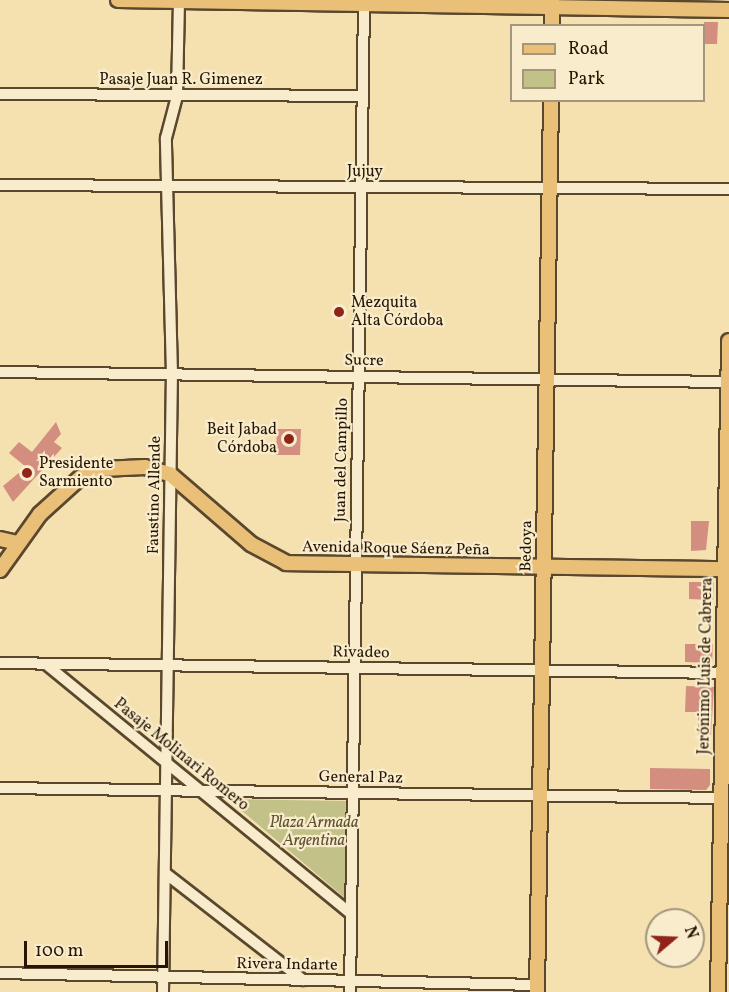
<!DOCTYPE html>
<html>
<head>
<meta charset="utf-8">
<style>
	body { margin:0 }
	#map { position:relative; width:729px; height:992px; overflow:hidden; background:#f5e1b0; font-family:Vollkorn,serif }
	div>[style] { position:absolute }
	.green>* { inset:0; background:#c2c187 }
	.building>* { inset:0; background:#d38e7f }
	.roads { filter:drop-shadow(2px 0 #5a482e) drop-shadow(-2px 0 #5a482e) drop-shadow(0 2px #5a482e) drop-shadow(0 -2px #5a482e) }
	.minor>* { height:10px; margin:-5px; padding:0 5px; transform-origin:5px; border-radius:5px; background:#f8eccc }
	.major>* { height:14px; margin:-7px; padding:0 7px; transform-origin:7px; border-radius:7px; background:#eac078 }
	.dots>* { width:16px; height:16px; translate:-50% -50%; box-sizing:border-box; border:3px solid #f8eccc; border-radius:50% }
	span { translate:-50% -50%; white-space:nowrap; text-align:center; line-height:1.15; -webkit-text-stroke:4.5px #f8eccc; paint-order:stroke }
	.street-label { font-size:16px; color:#261502 }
	.poi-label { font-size:16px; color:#261502 }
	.left { translate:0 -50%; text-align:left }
	.right { translate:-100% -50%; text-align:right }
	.park-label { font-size:16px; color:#5d5131; font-style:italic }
	.legend { position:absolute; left:510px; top:24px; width:195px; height:78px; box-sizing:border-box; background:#f8eccc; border:2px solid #a4967b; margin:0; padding:8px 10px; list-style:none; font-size:18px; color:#261502 }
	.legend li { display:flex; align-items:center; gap:12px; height:30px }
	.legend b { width:30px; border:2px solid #a4967b }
	.north { position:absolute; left:645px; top:908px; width:60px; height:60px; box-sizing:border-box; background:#f8eccc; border:2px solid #a4967b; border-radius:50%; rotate:71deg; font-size:16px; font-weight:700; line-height:24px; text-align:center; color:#261502 }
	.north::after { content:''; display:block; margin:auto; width:21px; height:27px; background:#8f2418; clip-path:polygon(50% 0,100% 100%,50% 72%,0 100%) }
	.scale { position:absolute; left:24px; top:941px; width:144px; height:27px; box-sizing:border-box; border:3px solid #261502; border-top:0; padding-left:8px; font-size:18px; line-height:21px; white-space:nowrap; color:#261502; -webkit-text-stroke:4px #f8eccc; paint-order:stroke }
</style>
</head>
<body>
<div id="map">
	<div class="green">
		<i style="clip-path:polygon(228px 799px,346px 801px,345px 898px)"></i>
	</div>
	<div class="building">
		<i style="clip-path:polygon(704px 22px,718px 22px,717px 44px,705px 44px)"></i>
		<i style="clip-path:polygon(56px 422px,61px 434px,54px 442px,62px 448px,13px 502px,3px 486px,26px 467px,9px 453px,19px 442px,32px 452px)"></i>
		<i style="clip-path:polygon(277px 429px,301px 429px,300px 455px,276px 455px)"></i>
		<i style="clip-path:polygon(691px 521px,709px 521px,706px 550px,691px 551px)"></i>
		<i style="clip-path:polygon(689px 582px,714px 582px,713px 600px,689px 599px)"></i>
		<i style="clip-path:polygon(685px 644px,713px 644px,712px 663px,685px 662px)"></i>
		<i style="clip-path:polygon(686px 686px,714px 687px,711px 735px,698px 734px,698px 712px,685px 712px)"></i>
		<i style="clip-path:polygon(650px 768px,710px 769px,710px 785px,706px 790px,650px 789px)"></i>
	</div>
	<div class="roads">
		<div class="minor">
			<i style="left:0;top:94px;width:362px;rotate:0.3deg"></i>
			<i style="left:0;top:185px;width:729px;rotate:0.31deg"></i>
			<i style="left:0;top:372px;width:728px;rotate:0.79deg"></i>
			<i style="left:0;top:663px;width:722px;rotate:0.79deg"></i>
			<i style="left:47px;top:665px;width:393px;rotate:39.3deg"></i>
			<i style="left:0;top:788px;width:721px;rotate:0.79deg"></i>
			<i style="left:165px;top:873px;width:175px;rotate:37.8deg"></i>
			<i style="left:0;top:973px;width:537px;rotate:1.28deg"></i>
			<i style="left:163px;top:992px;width:618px;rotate:-89.17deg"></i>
			<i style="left:172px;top:374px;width:236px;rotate:-91.5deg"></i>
			<i style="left:166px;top:138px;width:43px;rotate:-75.3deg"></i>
			<i style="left:177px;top:96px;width:96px;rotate:-88.8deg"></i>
			<i style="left:350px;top:992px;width:992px;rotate:-89.19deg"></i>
		</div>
		<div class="major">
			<i style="left:118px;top:0;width:611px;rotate:0.94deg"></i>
			<i style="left:552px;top:26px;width:26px;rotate:-90deg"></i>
			<i style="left:0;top:539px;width:18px;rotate:13deg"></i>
			<i style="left:0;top:570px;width:69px;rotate:-54.5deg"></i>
			<i style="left:40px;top:514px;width:55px;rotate:-42.1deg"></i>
			<i style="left:81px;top:477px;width:22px;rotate:-21deg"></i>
			<i style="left:102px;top:469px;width:43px;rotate:-2.7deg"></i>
			<i style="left:145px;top:467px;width:26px;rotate:16deg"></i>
			<i style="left:170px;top:474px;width:107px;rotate:40.8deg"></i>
			<i style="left:251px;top:544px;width:40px;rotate:28deg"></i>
			<i style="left:286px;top:563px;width:438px;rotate:0.8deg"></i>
			<i style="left:537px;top:992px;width:892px;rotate:-89.1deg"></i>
			<i style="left:718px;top:992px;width:651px;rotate:-89.03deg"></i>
		</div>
	</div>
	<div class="dots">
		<i style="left:339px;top:312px;background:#8f2418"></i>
		<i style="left:289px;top:439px;background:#8f2418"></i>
		<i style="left:27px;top:473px;background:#8f2418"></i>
	</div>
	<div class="street-label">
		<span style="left:181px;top:80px">Pasaje Juan R. Gimenez</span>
		<span style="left:365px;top:172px">Jujuy</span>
		<span style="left:364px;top:361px;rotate:1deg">Sucre</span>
		<span style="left:342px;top:460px;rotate:-89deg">Juan del Campillo</span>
		<span style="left:155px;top:495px;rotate:-89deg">Faustino Allende</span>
		<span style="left:527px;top:546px;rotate:-89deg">Bedoya</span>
		<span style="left:396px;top:549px;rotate:1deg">Avenida Roque Sáenz Peña</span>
		<span style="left:361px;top:653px;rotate:1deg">Rivadeo</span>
		<span style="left:706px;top:666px;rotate:-89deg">Jerónimo Luis de Cabrera</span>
		<span style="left:181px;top:755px;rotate:39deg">Pasaje Molinari Romero</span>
		<span style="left:361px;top:778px;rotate:1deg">General Paz</span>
		<span style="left:287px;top:965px;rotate:1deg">Rivera Indarte</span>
	</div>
	<div class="poi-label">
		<span class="left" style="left:351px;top:312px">Mezquita<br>Alta Córdoba</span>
		<span class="right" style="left:277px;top:439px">Beit Jabad<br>Córdoba</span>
		<span class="left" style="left:39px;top:473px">Presidente<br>Sarmiento</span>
	</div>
	<div class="park-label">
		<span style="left:314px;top:832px">Plaza Armada<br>Argentina</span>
	</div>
	<ul class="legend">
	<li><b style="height:8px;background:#eac078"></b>Road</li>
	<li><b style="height:16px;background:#c2c187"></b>Park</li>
	</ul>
	<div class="north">N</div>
	<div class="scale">100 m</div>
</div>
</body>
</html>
